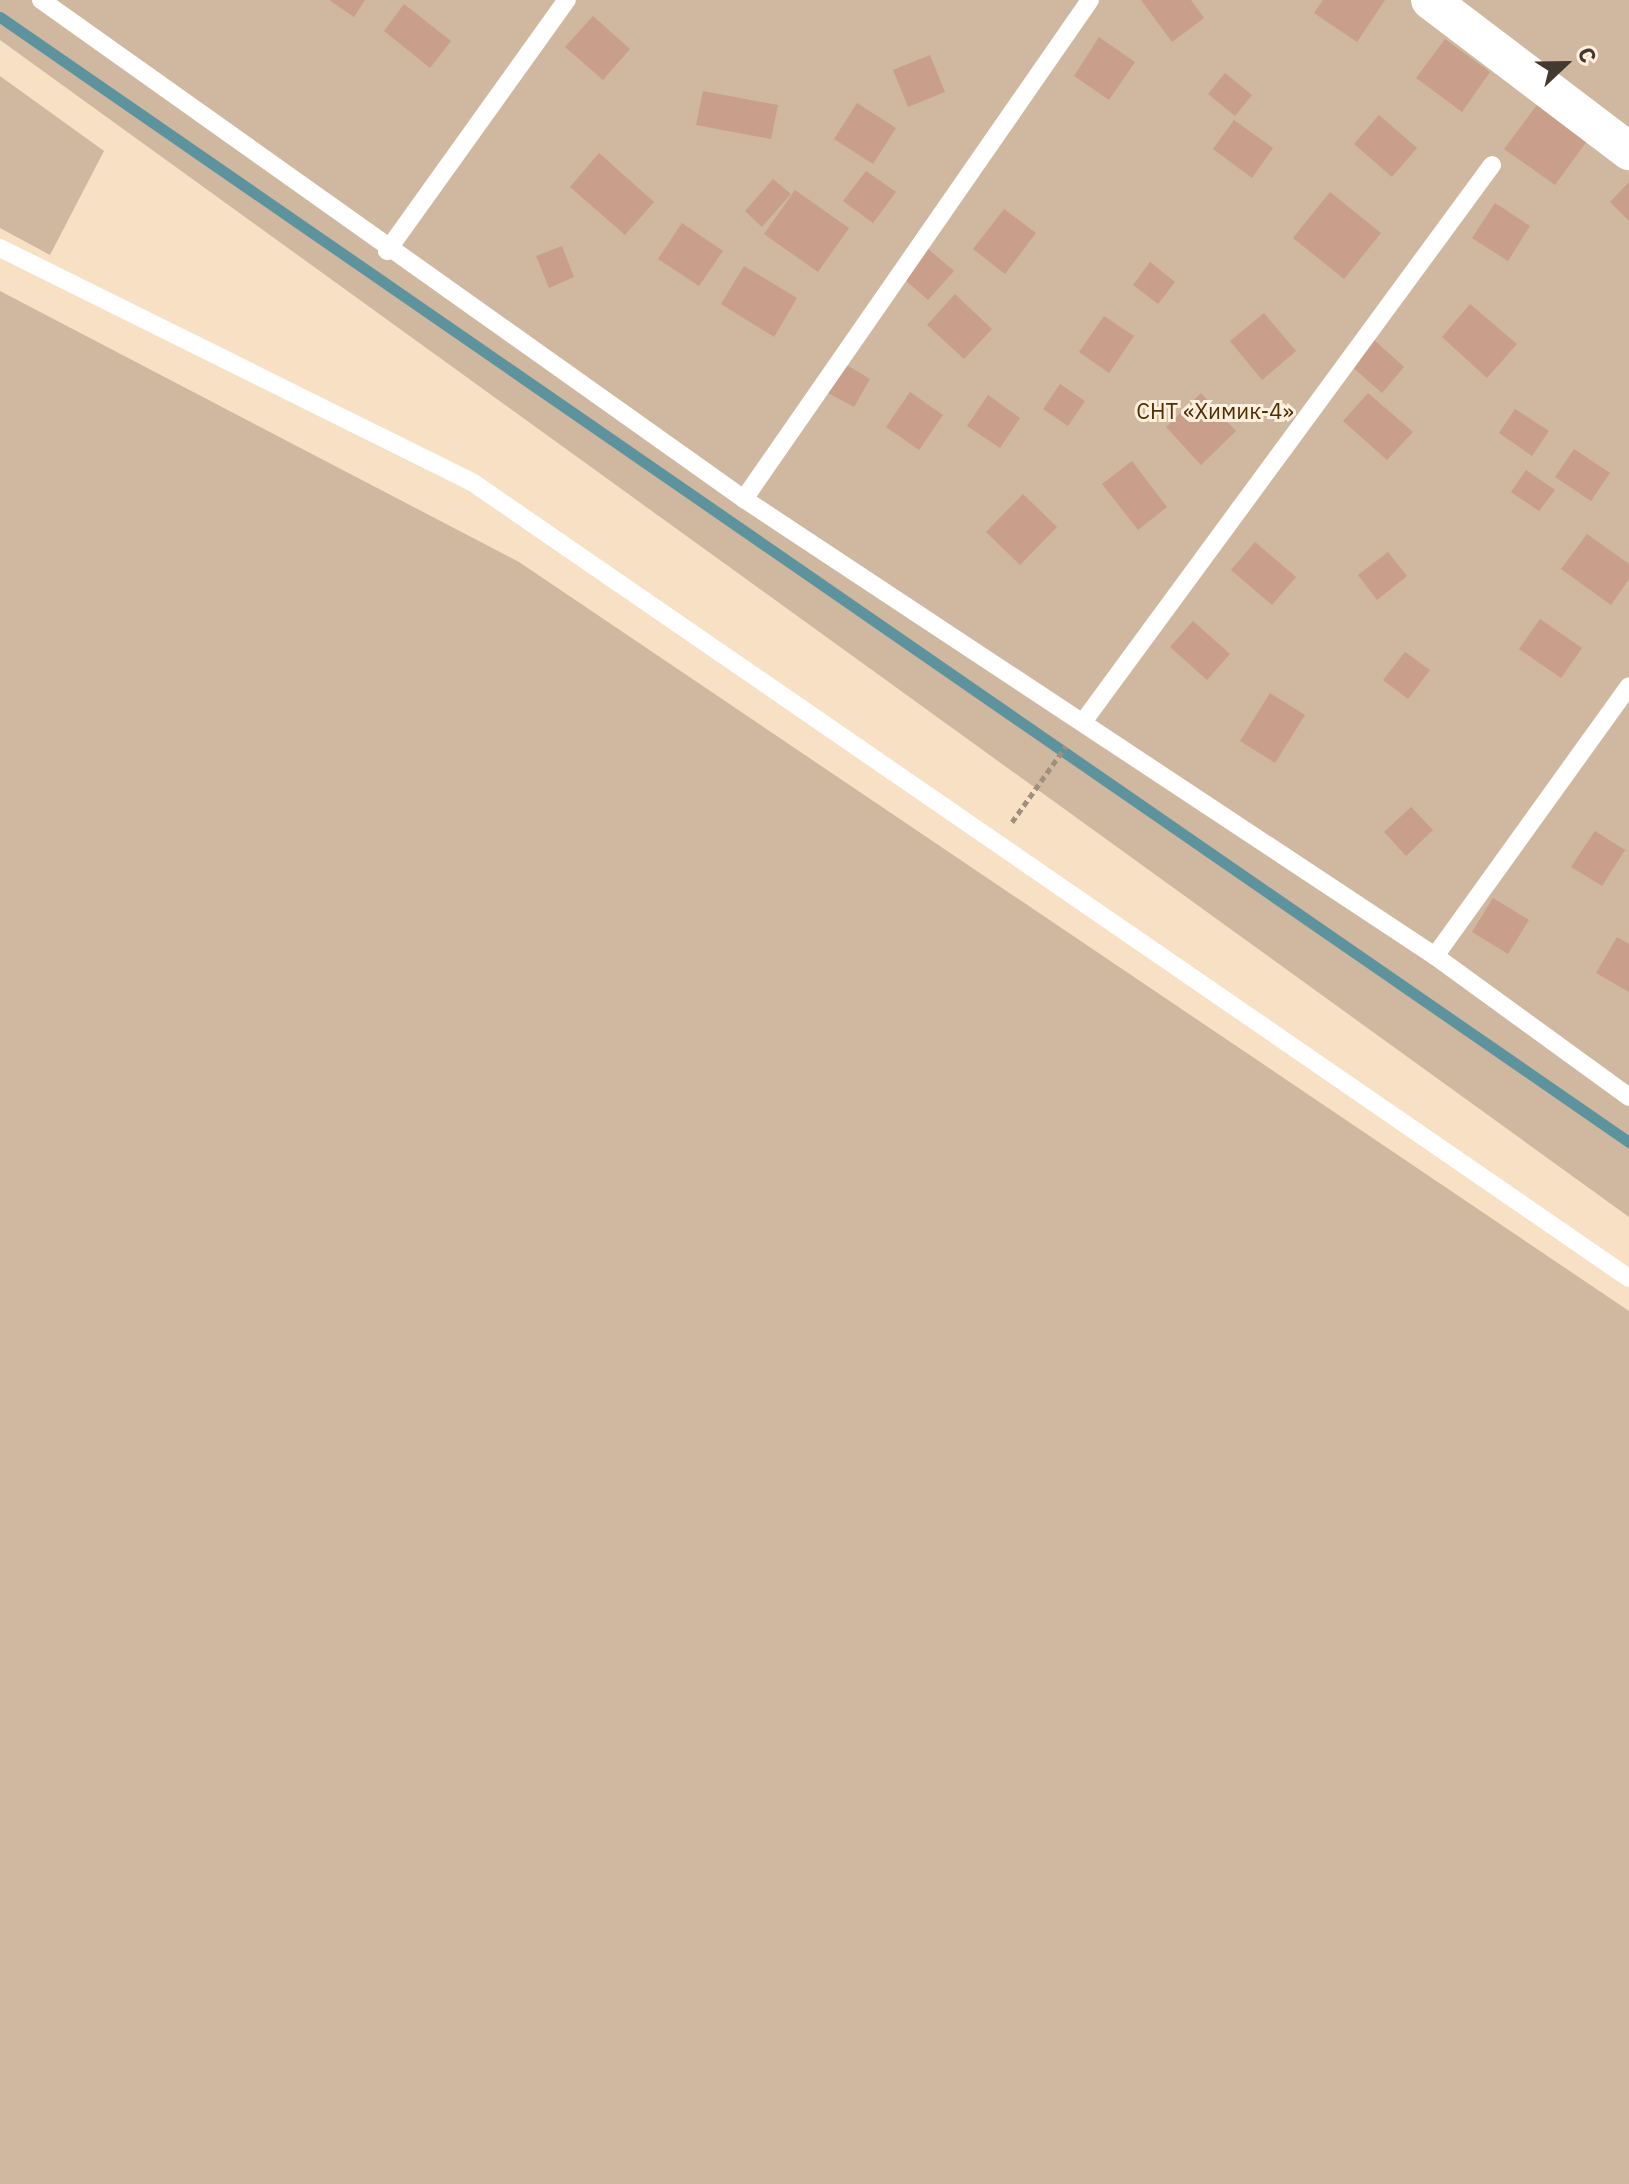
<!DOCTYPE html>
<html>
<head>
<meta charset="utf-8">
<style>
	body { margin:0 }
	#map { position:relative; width:1629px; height:2184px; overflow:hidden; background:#f8e0c5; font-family:"IBM Plex Sans",sans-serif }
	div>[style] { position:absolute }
	.green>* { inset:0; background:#cfb89f }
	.stream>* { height:11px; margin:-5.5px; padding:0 5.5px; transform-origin:5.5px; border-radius:5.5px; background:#5d939d }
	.building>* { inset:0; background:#c99e8b }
	.path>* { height:5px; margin-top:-2.5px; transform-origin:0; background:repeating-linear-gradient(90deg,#a08f7c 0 6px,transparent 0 10px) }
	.service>* { height:18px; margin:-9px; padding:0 9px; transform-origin:9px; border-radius:9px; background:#fff }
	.minor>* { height:38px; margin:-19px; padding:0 19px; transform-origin:19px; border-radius:19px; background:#fff }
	span { translate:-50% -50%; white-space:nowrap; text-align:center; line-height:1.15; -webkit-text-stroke:6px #feefdf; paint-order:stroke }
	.park-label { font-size:22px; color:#4e2f02 }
	.north { position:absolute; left:1525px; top:24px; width:80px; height:80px; -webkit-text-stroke:6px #feefdf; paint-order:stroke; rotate:68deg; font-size:22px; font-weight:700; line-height:32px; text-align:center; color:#43392f }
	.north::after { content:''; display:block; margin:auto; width:28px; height:36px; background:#43392f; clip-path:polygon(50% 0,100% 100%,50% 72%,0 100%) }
</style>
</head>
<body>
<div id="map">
	<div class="green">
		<i style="clip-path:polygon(0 0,1629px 0,1629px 1217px,0 40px)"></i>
		<i style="clip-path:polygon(0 76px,104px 151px,50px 255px,0 228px)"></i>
		<i style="clip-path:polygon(0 291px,519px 562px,1629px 1311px,1629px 2184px,0 2184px)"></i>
	</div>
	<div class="stream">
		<i style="left:0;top:17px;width:1980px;rotate:34.63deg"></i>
	</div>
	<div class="building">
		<i style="clip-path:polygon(329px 0,365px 0,354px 17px)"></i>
		<i style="clip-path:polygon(1141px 0,1191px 0,1204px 18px,1172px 42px)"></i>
		<i style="clip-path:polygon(1323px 0,1385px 0,1357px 42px,1314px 13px)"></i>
		<i style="clip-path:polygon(404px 4px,451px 41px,430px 68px,384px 31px)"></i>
		<i style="clip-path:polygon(593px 16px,630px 49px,603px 80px,565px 47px)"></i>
		<i style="clip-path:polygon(1099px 37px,1135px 62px,1109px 100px,1074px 76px)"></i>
		<i style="clip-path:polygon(1445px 39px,1490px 72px,1462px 112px,1416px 78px)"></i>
		<i style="clip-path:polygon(930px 55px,945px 92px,908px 107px,893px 70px)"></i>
		<i style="clip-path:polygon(1225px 73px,1252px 95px,1235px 116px,1208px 94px)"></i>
		<i style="clip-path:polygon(703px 91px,778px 105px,771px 139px,696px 125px)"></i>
		<i style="clip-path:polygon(857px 103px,896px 128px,873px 164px,834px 139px)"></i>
		<i style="clip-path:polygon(1537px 105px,1587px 141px,1555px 185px,1504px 149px)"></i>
		<i style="clip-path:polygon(1379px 115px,1417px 148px,1392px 177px,1354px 144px)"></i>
		<i style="clip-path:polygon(1234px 120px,1273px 148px,1252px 178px,1213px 149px)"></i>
		<i style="clip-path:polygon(599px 153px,654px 202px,625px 235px,570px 187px)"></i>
		<i style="clip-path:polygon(866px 171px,896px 192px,873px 223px,843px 201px)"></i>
		<i style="clip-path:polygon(773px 179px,791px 194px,762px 227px,745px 211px)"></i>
		<i style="clip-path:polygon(1629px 182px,1629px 221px,1610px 202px)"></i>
		<i style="clip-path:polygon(795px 190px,849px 228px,818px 272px,764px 234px)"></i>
		<i style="clip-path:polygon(1330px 192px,1381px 233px,1344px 279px,1293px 238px)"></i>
		<i style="clip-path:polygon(1495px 203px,1530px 226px,1508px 261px,1472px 238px)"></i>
		<i style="clip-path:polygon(1004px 209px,1036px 233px,1005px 274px,973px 249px)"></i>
		<i style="clip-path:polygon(682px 223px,723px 251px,699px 286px,658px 259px)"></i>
		<i style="clip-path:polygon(921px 243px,954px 271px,928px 300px,896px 272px)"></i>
		<i style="clip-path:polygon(562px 246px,574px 277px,549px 288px,536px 256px)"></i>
		<i style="clip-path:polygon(1150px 262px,1175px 282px,1158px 304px,1133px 285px)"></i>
		<i style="clip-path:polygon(744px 266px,797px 298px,774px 337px,721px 304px)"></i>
		<i style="clip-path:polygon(955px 294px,992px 329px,964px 359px,927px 325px)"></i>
		<i style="clip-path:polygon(1470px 304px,1517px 344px,1487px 378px,1442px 337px)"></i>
		<i style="clip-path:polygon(1264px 313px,1296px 351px,1262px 380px,1230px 341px)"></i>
		<i style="clip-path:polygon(1104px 316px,1134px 336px,1109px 373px,1079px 352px)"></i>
		<i style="clip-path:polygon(1373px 339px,1404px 367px,1382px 393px,1350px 365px)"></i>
		<i style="clip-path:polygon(845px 364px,870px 379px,854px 407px,828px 393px)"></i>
		<i style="clip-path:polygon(1060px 384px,1085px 401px,1068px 426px,1043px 409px)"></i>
		<i style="clip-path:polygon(910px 392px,943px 415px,919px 450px,886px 427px)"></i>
		<i style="clip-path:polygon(1201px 393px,1236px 431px,1201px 465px,1166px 427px)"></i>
		<i style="clip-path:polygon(1368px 393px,1413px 432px,1387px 460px,1343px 421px)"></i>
		<i style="clip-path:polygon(988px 395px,1020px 418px,1000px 448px,967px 426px)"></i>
		<i style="clip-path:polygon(1515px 409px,1549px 431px,1532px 456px,1499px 433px)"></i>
		<i style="clip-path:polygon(1574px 449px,1610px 473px,1591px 501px,1555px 477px)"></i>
		<i style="clip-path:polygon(1132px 461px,1167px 507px,1138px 530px,1102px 484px)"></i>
		<i style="clip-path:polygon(1526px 470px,1555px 490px,1539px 511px,1511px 492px)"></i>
		<i style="clip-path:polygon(1023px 494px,1057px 527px,1020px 565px,986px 532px)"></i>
		<i style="clip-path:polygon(1587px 534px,1629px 564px,1629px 579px,1611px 605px,1561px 569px)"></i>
		<i style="clip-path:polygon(1255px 542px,1296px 577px,1272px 605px,1231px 570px)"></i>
		<i style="clip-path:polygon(1388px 552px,1407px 576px,1377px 600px,1358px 575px)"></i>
		<i style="clip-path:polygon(1540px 619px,1582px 648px,1561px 678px,1519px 649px)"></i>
		<i style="clip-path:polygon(1193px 621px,1230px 654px,1207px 680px,1170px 647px)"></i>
		<i style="clip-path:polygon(1405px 652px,1430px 670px,1408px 699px,1383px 680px)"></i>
		<i style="clip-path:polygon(1270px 693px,1305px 715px,1275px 763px,1240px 741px)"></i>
		<i style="clip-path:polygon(1411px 807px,1433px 830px,1406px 856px,1384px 832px)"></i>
		<i style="clip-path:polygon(1595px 831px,1625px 850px,1602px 886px,1571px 867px)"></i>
		<i style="clip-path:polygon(1493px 898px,1529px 920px,1508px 954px,1472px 932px)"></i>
		<i style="clip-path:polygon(1617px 937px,1629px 944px,1629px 992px,1596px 973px)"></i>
	</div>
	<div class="path">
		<i style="left:1012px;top:822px;width:93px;rotate:-54.6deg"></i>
	</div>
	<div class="service">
		<i style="left:41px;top:0;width:862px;rotate:35.37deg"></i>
		<i style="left:744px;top:499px;width:828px;rotate:33.48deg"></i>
		<i style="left:1435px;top:956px;width:240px;rotate:36deg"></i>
		<i style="left:0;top:248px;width:527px;rotate:26.37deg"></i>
		<i style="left:472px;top:482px;width:1404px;rotate:34.53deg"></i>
		<i style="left:387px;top:251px;width:309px;rotate:-54.4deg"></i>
		<i style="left:744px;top:499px;width:607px;rotate:-55.26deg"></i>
		<i style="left:1083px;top:722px;width:691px;rotate:-53.71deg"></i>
		<i style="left:1435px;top:956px;width:332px;rotate:-54.3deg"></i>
	</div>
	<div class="minor">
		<i style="left:1430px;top:0;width:250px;rotate:37.2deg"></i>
	</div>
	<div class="park-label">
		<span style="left:1215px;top:411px">СНТ «Химик-4»</span>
	</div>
	<div class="north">С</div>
</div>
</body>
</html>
